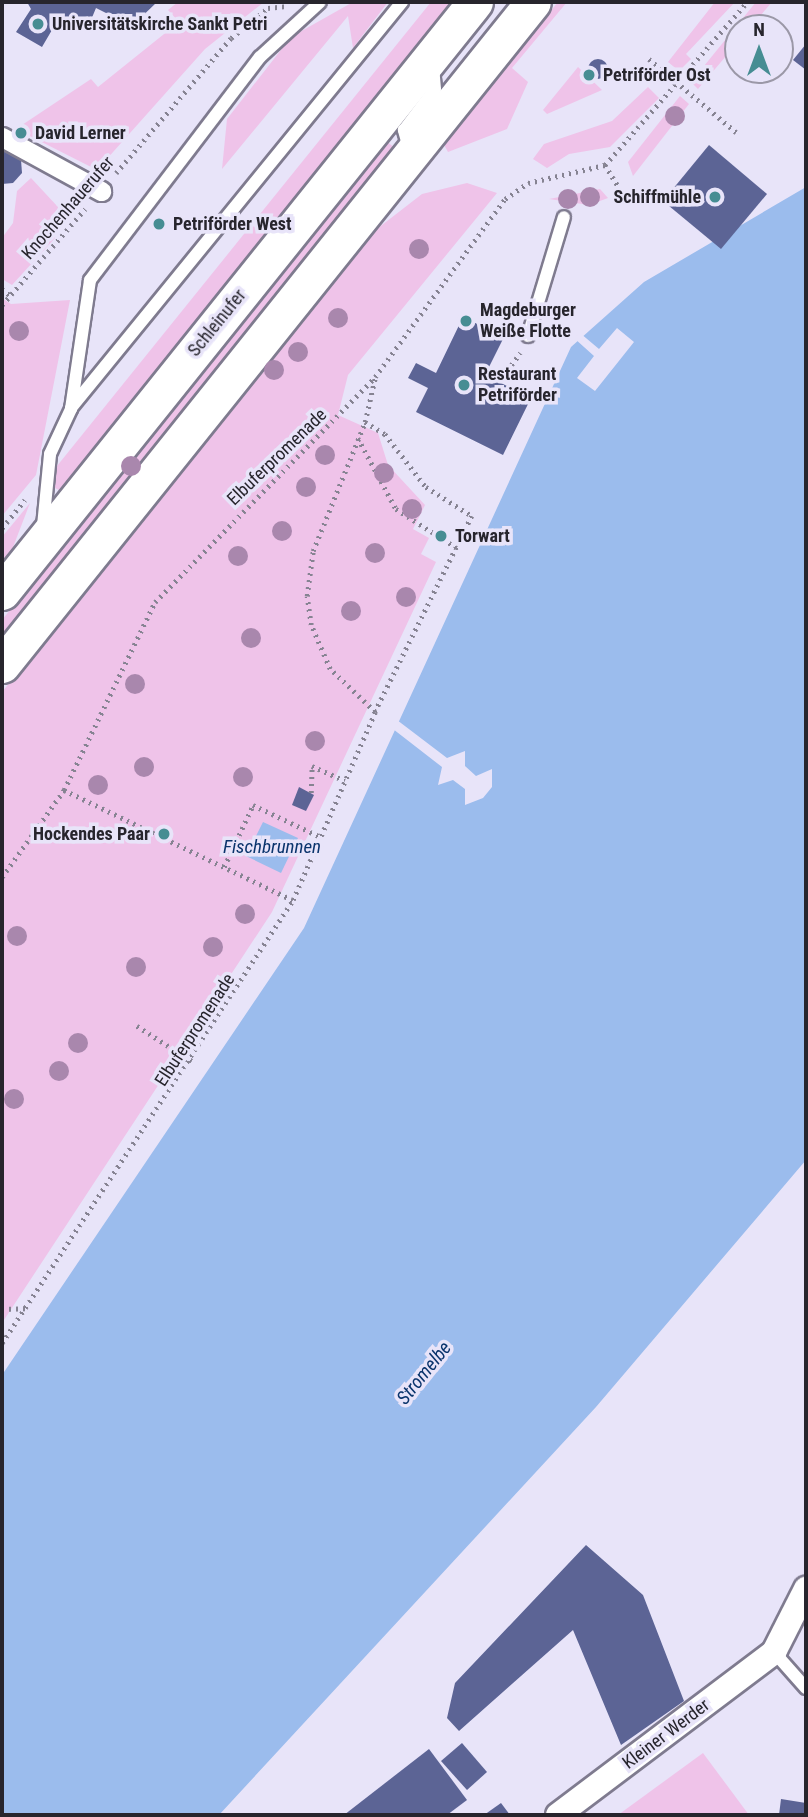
<!DOCTYPE html>
<html>
<head>
<meta charset="utf-8">
<style>
	body { margin:0 }
	#map { position:relative; width:808px; height:1817px; overflow:hidden; background:#e8e4f9; font-family:"Roboto Condensed",sans-serif }
	div>[style] { position:absolute }
	.green>* { inset:0; background:#efc3e9 }
	.water>* { inset:0; background:#9bbced }
	.pier>* { inset:0; background:#e8e4f9 }
	.building>* { inset:0; background:#5c6495 }
	.round { border-radius:50% }
	.path>* { height:4.5px; margin-top:-2.25px; transform-origin:0; background:repeating-linear-gradient(90deg,#868392 0 2px,transparent 0 7px) }
	.roads { filter:drop-shadow(2px 0 #7f7b8f) drop-shadow(-2px 0 #7f7b8f) drop-shadow(0 2px #7f7b8f) drop-shadow(0 -2px #7f7b8f) }
	.service>* { height:12px; margin:-6px; padding:0 6px; transform-origin:6px; border-radius:6px; background:#fff }
	.pedestrian>* { height:19px; margin:-9.5px; padding:0 9.5px; transform-origin:9.5px; border-radius:9.5px; background:#fff }
	.minor>* { height:24px; margin:-12px; padding:0 12px; transform-origin:12px; border-radius:12px; background:#fff }
	.secondary>* { height:35px; margin:-17.5px; padding:0 17.5px; transform-origin:17.5px; border-radius:17.5px; background:#fff }
	.trees>* { width:20px; height:20px; margin:-10px; border-radius:50%; background:#a987ad }
	.dots>* { width:19px; height:19px; translate:-50% -50%; box-sizing:border-box; border:4px solid #e8e4f9; border-radius:50% }
	span { translate:-50% -50%; white-space:nowrap; text-align:center; line-height:1.15; -webkit-text-stroke:7px #e8e4f9; paint-order:stroke }
	.poi-label { font-size:18px; color:#27252d; font-weight:700 }
	.left { translate:0 -50%; text-align:left }
	.right { translate:-100% -50%; text-align:right }
	.street-label { font-size:18px; color:#27252d }
	.water-label { font-size:19px; color:#0a346c; font-style:italic }
	.frame { position:absolute; inset:0; border:4px solid #27252d; pointer-events:none }
	.north { position:absolute; left:724px; top:14px; width:70px; height:70px; box-sizing:border-box; background:#e8e4f9; border:2px solid #9b98a7; border-radius:50%; rotate:0deg; font-size:19px; font-weight:700; line-height:28px; text-align:center; color:#27252d }
	.north::after { content:''; display:block; margin:auto; width:24px; height:32px; background:#468d93; clip-path:polygon(50% 0,100% 100%,50% 72%,0 100%) }
</style>
</head>
<body>
<div id="map">
	<div class="green">
		<i style="clip-path:polygon(178px 2px,264px 2px,205px 49px,97px 170px,16px 129px,91px 79px,98px 87px,179px 22px,168px 10px)"></i>
		<i style="clip-path:polygon(353px 2px,388px 2px,353px 48px,348px 16px,222px 169px,227px 119px,291px 37px)"></i>
		<i style="clip-path:polygon(431px 2px,454px 2px,61px 491px,53px 487px,57px 466px)"></i>
		<i style="clip-path:polygon(558px 2px,567px 2px,512px 68px,528px 82px,507px 129px,448px 152px,443px 143px)"></i>
		<i style="clip-path:polygon(715px 2px,735px 2px,686px 54px,691px 59px,679px 71px,668px 62px)"></i>
		<i style="clip-path:polygon(756px 2px,772px 2px,750px 28px,738px 28px,738px 42px,698px 89px,691px 82px)"></i>
		<i style="clip-path:polygon(578px 67px,602px 90px,547px 114px,543px 110px)"></i>
		<i style="clip-path:polygon(648px 87px,659px 98px,610px 147px,569px 154px,547px 168px,533px 159px,544px 144px,612px 121px)"></i>
		<i style="clip-path:polygon(680px 96px,689px 104px,633px 176px,628px 162px)"></i>
		<i style="clip-path:polygon(386px 141px,395px 148px,2px 635px,2px 620px)"></i>
		<i style="clip-path:polygon(31px 178px,58px 207px,55px 238px,12px 285px,2px 279px,2px 238px,13px 223px,17px 191px)"></i>
		<i style="clip-path:polygon(467px 183px,497px 193px,348px 375px,338px 415px,378px 433px,388px 465px,425px 505px,413px 529px,429px 538px,421px 554px,436px 562px,272px 912px,2px 1323px,2px 692px,373px 232px,422px 194px)"></i>
		<i style="clip-path:polygon(600px 189px,608px 198px,589px 205px,549px 199px)"></i>
		<i style="clip-path:polygon(2px 298px,11px 304px,70px 300px,36px 475px,2px 516px)"></i>
		<i style="clip-path:polygon(30px 503px,10px 555px,2px 565px,2px 537px)"></i>
		<i style="clip-path:polygon(703px 1753px,749px 1815px,618px 1815px)"></i>
	</div>
	<div class="water">
		<i style="clip-path:polygon(806px 187px,806px 1160px,596px 1407px,219px 1815px,2px 1815px,2px 1375px,304px 928px,571px 347px,644px 282px)"></i>
		<i style="clip-path:polygon(263px 822px,298px 838px,281px 873px,246px 856px)"></i>
	</div>
	<div class="pier">
		<i style="clip-path:polygon(617px 328px,634px 342px,595px 391px,577px 378px,594px 356px,574px 338px,580px 333px,599px 349px)"></i>
		<i style="clip-path:polygon(397px 720px,447px 758px,465px 751px,465px 766px,476px 776px,492px 769px,492px 787px,483px 798px,465px 805px,465px 789px,453px 780px,438px 785px,442px 767px,393px 729px)"></i>
	</div>
	<div class="building">
		<i style="clip-path:polygon(27px 2px,153px 2px,156px 3px,132px 26px,96px 8px,86px 32px,59px 18px,42px 47px,16px 32px,31px 9px)"></i>
		<i style="clip-path:polygon(806px 44px,806px 70px,793px 60px)"></i>
		<i class="round" style="left:588px;top:59px;width:20px;height:20px"></i>
		<i style="clip-path:polygon(709px 145px,767px 194px,721px 249px,663px 201px)"></i>
		<i style="clip-path:polygon(2px 146px,21px 160px,22px 173px,13px 183px,2px 184px)"></i>
		<i style="clip-path:polygon(463px 317px,504px 337px,485px 375px,531px 398px,503px 455px,416px 412px,428px 388px,408px 378px,416px 363px,436px 373px)"></i>
		<i style="clip-path:polygon(299px 787px,314px 795px,306px 811px,292px 805px)"></i>
		<i style="clip-path:polygon(586px 1545px,643px 1595px,684px 1701px,621px 1745px,573px 1630px,459px 1731px,447px 1718px,455px 1683px)"></i>
		<i style="clip-path:polygon(462px 1743px,487px 1772px,467px 1790px,441px 1761px)"></i>
		<i style="clip-path:polygon(429px 1749px,467px 1800px,447px 1815px,344px 1815px)"></i>
		<i style="clip-path:polygon(781px 1799px,806px 1803px,806px 1815px,779px 1815px)"></i>
		<i style="clip-path:polygon(501px 1803px,510px 1815px,484px 1815px)"></i>
	</div>
	<div class="path">
		<i style="left:649px;top:59px;width:114px;rotate:40deg"></i>
		<i style="left:605px;top:165px;width:40px;rotate:58deg"></i>
		<i style="left:116px;top:173px;width:177px;rotate:-49.6deg"></i>
		<i style="left:231px;top:38px;width:48px;rotate:-39deg"></i>
		<i style="left:268px;top:8px;width:18px;rotate:-6deg"></i>
		<i style="left:2px;top:289px;width:11px;rotate:38deg"></i>
		<i style="left:2px;top:305px;width:127px;rotate:-49.2deg"></i>
		<i style="left:499px;top:382px;width:36px;rotate:-54deg"></i>
		<i style="left:365px;top:422px;width:23px;rotate:31deg"></i>
		<i style="left:385px;top:434px;width:67px;rotate:52.3deg"></i>
		<i style="left:426px;top:487px;width:54px;rotate:32.2deg"></i>
		<i style="left:472px;top:516px;width:219px;rotate:116.3deg"></i>
		<i style="left:358px;top:438px;width:81px;rotate:61.8deg"></i>
		<i style="left:396px;top:509px;width:72px;rotate:32.6deg"></i>
		<i style="left:2px;top:528px;width:36px;rotate:-51deg"></i>
		<i style="left:64px;top:790px;width:254px;rotate:25.7deg"></i>
		<i style="left:311px;top:793px;width:27px;rotate:-88deg"></i>
		<i style="left:312px;top:766px;width:36px;rotate:24deg"></i>
		<i style="left:224px;top:867px;width:68px;rotate:-64.9deg"></i>
		<i style="left:253px;top:805px;width:75px;rotate:25.2deg"></i>
		<i style="left:2px;top:877px;width:107px;rotate:-54.5deg"></i>
		<i style="left:64px;top:790px;width:209px;rotate:-64.2deg"></i>
		<i style="left:155px;top:602px;width:315px;rotate:-45.6deg"></i>
		<i style="left:375px;top:377px;width:220px;rotate:-53.9deg"></i>
		<i style="left:505px;top:199px;width:28px;rotate:-35deg"></i>
		<i style="left:528px;top:183px;width:79px;rotate:-13.2deg"></i>
		<i style="left:605px;top:165px;width:216px;rotate:-48.9deg"></i>
		<i style="left:137px;top:1026px;width:65px;rotate:32.5deg"></i>
		<i style="left:2px;top:1309px;width:25px;rotate:-2deg"></i>
		<i style="left:2px;top:1343px;width:530px;rotate:-56.7deg"></i>
		<i style="left:293px;top:900px;width:205px;rotate:-66.4deg"></i>
		<i style="left:375px;top:712px;width:62px;rotate:-136.3deg"></i>
		<i style="left:330px;top:669px;width:48px;rotate:-113.4deg"></i>
		<i style="left:311px;top:625px;width:29px;rotate:-98deg"></i>
		<i style="left:307px;top:596px;width:45px;rotate:-82.4deg"></i>
		<i style="left:313px;top:551px;width:139px;rotate:-68deg"></i>
		<i style="left:365px;top:422px;width:45px;rotate:-77.2deg"></i>
	</div>
	<div class="roads">
		<div class="service">
			<i style="left:409px;top:148px;width:19px;rotate:-106deg"></i>
			<i style="left:404px;top:130px;width:51px;rotate:-52.9deg"></i>
			<i style="left:435px;top:89px;width:23px;rotate:-95deg"></i>
			<i style="left:528px;top:336px;width:124px;rotate:-73.2deg"></i>
			<i style="left:71px;top:408px;width:524px;rotate:-50.81deg"></i>
			<i style="left:43px;top:526px;width:72px;rotate:-84.4deg"></i>
			<i style="left:50px;top:454px;width:50px;rotate:-65deg"></i>
			<i style="left:71px;top:409px;width:130px;rotate:-81.6deg"></i>
			<i style="left:90px;top:280px;width:280px;rotate:-52.7deg"></i>
			<i style="left:260px;top:57px;width:81px;rotate:-42.5deg"></i>
			<i style="left:774px;top:1652px;width:48px;rotate:48.4deg"></i>
		</div>
		<div class="pedestrian">
			<i style="left:2px;top:137px;width:113px;rotate:28.6deg"></i>
		</div>
		<div class="minor">
			<i style="left:558px;top:1815px;width:271px;rotate:-37deg"></i>
			<i style="left:774px;top:1652px;width:71px;rotate:-63.1deg"></i>
		</div>
		<div class="secondary">
			<i style="left:2px;top:592px;width:756px;rotate:-51.28deg"></i>
			<i style="left:2px;top:665px;width:849px;rotate:-51.31deg"></i>
		</div>
	</div>
	<div class="trees">
		<i style="left:675px;top:116px"></i>
		<i style="left:590px;top:197px"></i>
		<i style="left:568px;top:199px"></i>
		<i style="left:419px;top:249px"></i>
		<i style="left:338px;top:318px"></i>
		<i style="left:19px;top:331px"></i>
		<i style="left:298px;top:352px"></i>
		<i style="left:274px;top:370px"></i>
		<i style="left:325px;top:455px"></i>
		<i style="left:131px;top:466px"></i>
		<i style="left:384px;top:473px"></i>
		<i style="left:306px;top:487px"></i>
		<i style="left:412px;top:509px"></i>
		<i style="left:282px;top:531px"></i>
		<i style="left:375px;top:553px"></i>
		<i style="left:238px;top:556px"></i>
		<i style="left:406px;top:597px"></i>
		<i style="left:351px;top:611px"></i>
		<i style="left:251px;top:638px"></i>
		<i style="left:135px;top:684px"></i>
		<i style="left:315px;top:741px"></i>
		<i style="left:144px;top:767px"></i>
		<i style="left:243px;top:777px"></i>
		<i style="left:98px;top:785px"></i>
		<i style="left:245px;top:914px"></i>
		<i style="left:17px;top:936px"></i>
		<i style="left:213px;top:947px"></i>
		<i style="left:136px;top:967px"></i>
		<i style="left:78px;top:1043px"></i>
		<i style="left:59px;top:1071px"></i>
		<i style="left:14px;top:1099px"></i>
	</div>
	<div class="dots">
		<i style="left:38px;top:24px;background:#468d93"></i>
		<i style="left:589px;top:75px;background:#468d93"></i>
		<i style="left:21px;top:133px;background:#468d93"></i>
		<i style="left:715px;top:197px;background:#468d93"></i>
		<i style="left:159px;top:224px;background:#468d93"></i>
		<i style="left:466px;top:321px;background:#468d93"></i>
		<i style="left:464px;top:385px;background:#468d93"></i>
		<i style="left:441px;top:536px;background:#468d93"></i>
		<i style="left:164px;top:834px;background:#468d93"></i>
	</div>
	<div class="poi-label">
		<span class="left" style="left:52px;top:24px">Universitätskirche Sankt Petri</span>
		<span class="left" style="left:603px;top:75px">Petriförder Ost</span>
		<span class="left" style="left:35px;top:133px">David Lerner</span>
		<span class="right" style="left:701px;top:197px">Schiffmühle</span>
		<span class="left" style="left:173px;top:224px">Petriförder West</span>
		<span class="left" style="left:480px;top:321px">Magdeburger<br>Weiße Flotte</span>
		<span class="left" style="left:478px;top:385px">Restaurant<br>Petriförder</span>
		<span class="left" style="left:455px;top:536px">Torwart</span>
		<span class="right" style="left:150px;top:834px">Hockendes Paar</span>
	</div>
	<div class="street-label">
		<span style="left:68px;top:208px;rotate:-49deg">Knochenhauerufer</span>
		<span style="left:217px;top:323px;rotate:-51deg">Schleinufer</span>
		<span style="left:277px;top:457px;rotate:-44deg">Elbuferpromenade</span>
		<span style="left:195px;top:1030px;rotate:-57deg">Elbuferpromenade</span>
		<span style="left:666px;top:1734px;rotate:-37deg">Kleiner Werder</span>
	</div>
	<div class="water-label">
		<span style="left:272px;top:847px">Fischbrunnen</span>
		<span style="left:424px;top:1373px;rotate:-51deg">Stromelbe</span>
	</div>
	<div class="frame"></div>
	<div class="north">N</div>
</div>
</body>
</html>
